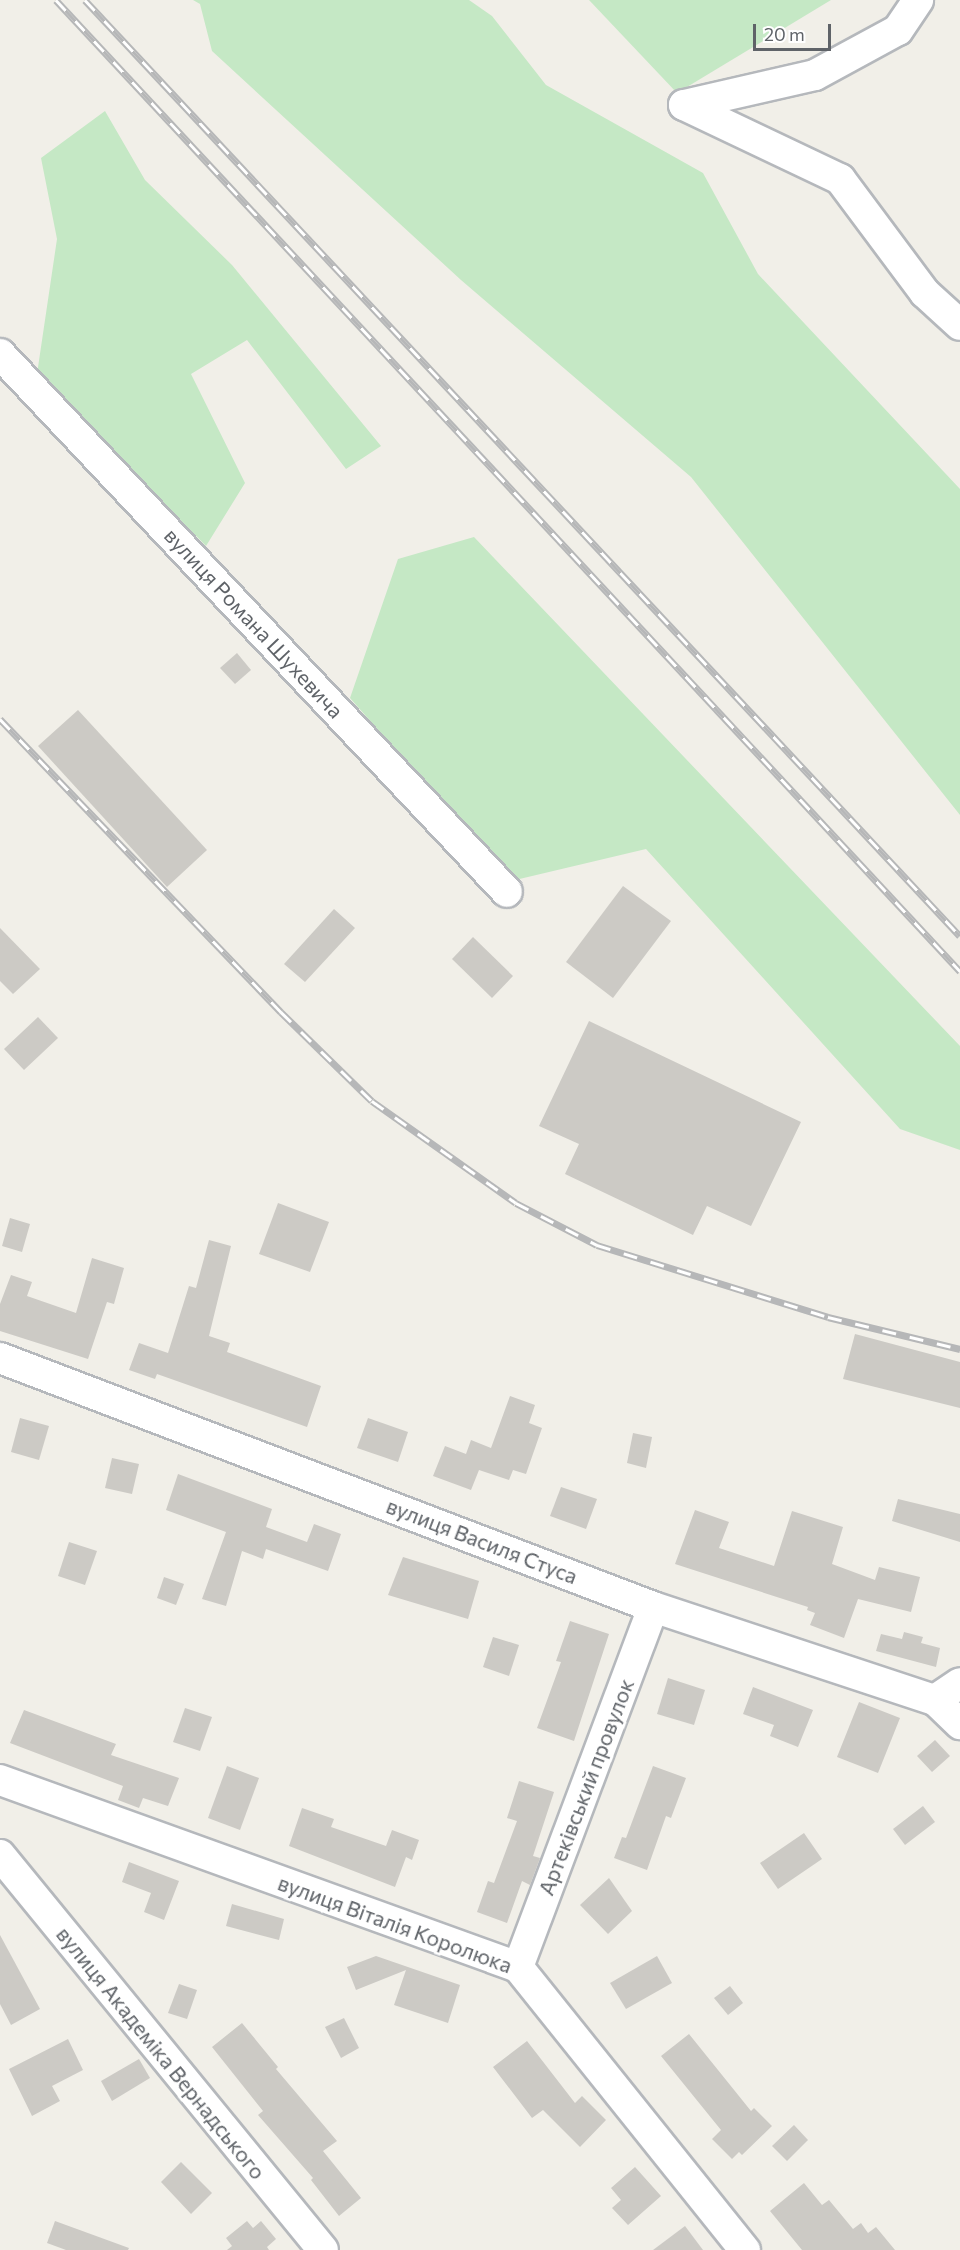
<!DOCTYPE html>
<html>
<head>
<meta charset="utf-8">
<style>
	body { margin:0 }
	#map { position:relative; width:960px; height:2250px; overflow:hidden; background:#f1efe8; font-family:Commissioner,sans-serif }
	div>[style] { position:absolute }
	.green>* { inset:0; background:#c5e8c5 }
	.building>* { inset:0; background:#cccac5 }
	.roads { filter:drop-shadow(2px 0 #b5b8bc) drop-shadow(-2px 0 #b5b8bc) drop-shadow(0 2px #b5b8bc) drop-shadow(0 -2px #b5b8bc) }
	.minor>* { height:30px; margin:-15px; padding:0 15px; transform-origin:15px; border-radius:15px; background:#fff }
	.rail>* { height:7px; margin-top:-3.5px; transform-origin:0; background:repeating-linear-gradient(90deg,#fff 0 14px,#b6b7b8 0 28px); box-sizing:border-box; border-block:2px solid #b6b7b8 }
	span { translate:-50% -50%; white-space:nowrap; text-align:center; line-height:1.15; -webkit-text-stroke:5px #fff; paint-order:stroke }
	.street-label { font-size:21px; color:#5f6368 }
	.scale { position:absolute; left:753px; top:24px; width:78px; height:27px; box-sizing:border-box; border:3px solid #5f6368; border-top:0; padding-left:8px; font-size:18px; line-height:21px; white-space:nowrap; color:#5f6368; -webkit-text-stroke:4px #fff; paint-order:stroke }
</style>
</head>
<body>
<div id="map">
	<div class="green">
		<i style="clip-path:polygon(193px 0,469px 0,492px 16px,546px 85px,703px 173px,758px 274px,960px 489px,960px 815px,691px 477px,461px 280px,212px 51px,200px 4px)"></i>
		<i style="clip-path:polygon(589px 0,831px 0,677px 93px)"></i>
		<i style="clip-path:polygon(105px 111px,145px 180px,232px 265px,381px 446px,346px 469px,247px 340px,191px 374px,245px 483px,206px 546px,37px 374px,57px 239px,41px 158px)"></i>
		<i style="clip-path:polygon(474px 537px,960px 1046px,960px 1150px,900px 1129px,646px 849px,511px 881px,350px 698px,398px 559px)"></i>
	</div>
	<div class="building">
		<i style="clip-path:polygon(237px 653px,251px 670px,235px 684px,220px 668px)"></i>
		<i style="clip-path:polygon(78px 710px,207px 850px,167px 887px,38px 746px)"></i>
		<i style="clip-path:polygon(623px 886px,671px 921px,613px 998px,566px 962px)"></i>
		<i style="clip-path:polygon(334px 909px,355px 928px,305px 982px,284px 964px)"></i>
		<i style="clip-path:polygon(0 928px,40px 969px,13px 994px,0 981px)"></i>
		<i style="clip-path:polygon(473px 937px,513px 976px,492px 998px,452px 959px)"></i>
		<i style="clip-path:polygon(38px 1017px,58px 1038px,24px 1070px,4px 1049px)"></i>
		<i style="clip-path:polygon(589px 1021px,801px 1122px,751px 1226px,707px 1206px,693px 1235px,565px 1174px,579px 1144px,539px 1126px)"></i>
		<i style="clip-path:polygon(278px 1203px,329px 1222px,310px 1272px,259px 1254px)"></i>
		<i style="clip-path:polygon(10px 1218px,30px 1224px,22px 1252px,2px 1246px)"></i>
		<i style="clip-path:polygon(209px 1240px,231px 1246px,209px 1336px,230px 1343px,227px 1352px,321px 1386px,307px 1427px,157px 1374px,155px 1379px,129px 1370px,139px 1343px,168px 1353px,189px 1286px,196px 1288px)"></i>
		<i style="clip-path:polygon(92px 1258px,124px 1268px,114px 1304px,107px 1302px,88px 1359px,0 1331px,0 1304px,11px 1275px,32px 1282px,27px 1296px,76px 1313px)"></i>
		<i style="clip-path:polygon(855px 1334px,960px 1362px,960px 1408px,843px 1379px)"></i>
		<i style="clip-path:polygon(510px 1396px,535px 1405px,529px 1423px,542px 1428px,526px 1474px,513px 1470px,509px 1480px,479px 1470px,471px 1490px,433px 1476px,445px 1446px,466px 1454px,471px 1440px,491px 1448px)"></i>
		<i style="clip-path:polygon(20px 1418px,49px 1426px,39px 1460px,11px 1452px)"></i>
		<i style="clip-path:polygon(368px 1418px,408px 1432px,398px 1462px,357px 1448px)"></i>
		<i style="clip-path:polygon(633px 1433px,652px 1437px,646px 1468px,627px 1463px)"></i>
		<i style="clip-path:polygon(112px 1458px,139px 1464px,132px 1494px,105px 1488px)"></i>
		<i style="clip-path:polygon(178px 1474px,272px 1509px,266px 1527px,307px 1542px,314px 1524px,341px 1534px,328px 1571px,266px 1549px,263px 1559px,242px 1551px,226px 1606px,202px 1599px,226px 1532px,166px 1510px)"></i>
		<i style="clip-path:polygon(561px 1487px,597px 1499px,586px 1529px,550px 1516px)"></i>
		<i style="clip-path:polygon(898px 1499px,960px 1514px,960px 1542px,892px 1521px)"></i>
		<i style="clip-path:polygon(695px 1510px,729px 1522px,719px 1548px,774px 1566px,792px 1511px,843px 1527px,832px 1564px,875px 1580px,879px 1567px,920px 1577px,911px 1612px,858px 1599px,844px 1638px,810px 1625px,815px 1613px,807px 1610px,808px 1607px,675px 1564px)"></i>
		<i style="clip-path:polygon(69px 1542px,97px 1551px,85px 1585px,58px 1576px)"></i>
		<i style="clip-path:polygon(403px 1557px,479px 1581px,468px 1619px,388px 1595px)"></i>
		<i style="clip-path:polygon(164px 1577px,184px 1584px,176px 1605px,157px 1598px)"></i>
		<i style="clip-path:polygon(570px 1621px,609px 1634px,574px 1741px,537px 1728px,561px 1662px,556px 1661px)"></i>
		<i style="clip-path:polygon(904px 1632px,923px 1637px,921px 1643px,940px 1648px,936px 1667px,876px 1651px,881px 1634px,902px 1639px)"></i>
		<i style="clip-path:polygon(493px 1637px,519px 1645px,509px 1676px,483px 1667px)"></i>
		<i style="clip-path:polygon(668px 1678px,705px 1690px,694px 1725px,657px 1714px)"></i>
		<i style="clip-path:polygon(753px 1687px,813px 1710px,798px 1747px,770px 1736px,774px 1725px,743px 1714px)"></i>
		<i style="clip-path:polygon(859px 1702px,900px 1718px,878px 1773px,837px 1757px)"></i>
		<i style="clip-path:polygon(185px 1708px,212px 1717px,200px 1751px,173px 1742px)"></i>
		<i style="clip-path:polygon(24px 1710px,116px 1744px,111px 1755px,179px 1778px,168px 1806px,143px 1798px,139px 1808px,118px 1800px,123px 1786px,10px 1743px)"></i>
		<i style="clip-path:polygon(935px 1740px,950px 1756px,932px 1772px,917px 1756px)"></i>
		<i style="clip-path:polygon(227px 1766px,259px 1778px,240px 1830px,208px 1818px)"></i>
		<i style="clip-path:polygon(653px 1766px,686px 1778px,671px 1818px,666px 1816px,647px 1870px,614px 1858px,622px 1837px,626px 1838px)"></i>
		<i style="clip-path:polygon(519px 1781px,554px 1792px,533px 1856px,540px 1858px,530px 1885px,522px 1881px,507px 1923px,477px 1912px,488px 1881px,494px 1883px,517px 1821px,507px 1818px)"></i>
		<i style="clip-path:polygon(923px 1806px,935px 1822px,905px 1845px,893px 1829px)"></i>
		<i style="clip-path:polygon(302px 1808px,334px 1819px,331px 1827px,386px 1846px,392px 1830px,419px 1840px,412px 1860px,406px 1857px,395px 1887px,289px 1846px)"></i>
		<i style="clip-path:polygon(804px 1833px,822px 1859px,778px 1889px,760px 1863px)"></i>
		<i style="clip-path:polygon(129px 1862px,179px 1881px,164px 1920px,144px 1912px,151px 1893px,122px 1882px)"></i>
		<i style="clip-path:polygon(609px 1878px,632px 1911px,608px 1934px,580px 1905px)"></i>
		<i style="clip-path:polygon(232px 1904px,284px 1919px,279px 1940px,226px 1926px)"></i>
		<i style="clip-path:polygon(0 1935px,40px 2009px,11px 2025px,0 2004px)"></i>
		<i style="clip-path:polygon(376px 1956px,460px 1985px,448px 2023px,394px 2005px,406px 1970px,356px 1990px,347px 1967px)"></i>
		<i style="clip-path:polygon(657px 1956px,672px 1983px,626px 2009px,610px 1983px)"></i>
		<i style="clip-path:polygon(179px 1984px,197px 1990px,187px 2019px,168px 2013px)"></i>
		<i style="clip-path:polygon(730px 1986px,743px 2003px,728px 2015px,714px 1998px)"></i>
		<i style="clip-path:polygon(344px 2018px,359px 2048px,341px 2058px,325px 2027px)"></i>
		<i style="clip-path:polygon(242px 2023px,278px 2067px,276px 2069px,337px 2141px,323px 2151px,361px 2198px,339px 2216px,311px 2180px,313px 2178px,258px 2115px,263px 2111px,212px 2047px)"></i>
		<i style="clip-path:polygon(689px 2034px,751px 2111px,754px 2108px,772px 2126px,742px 2155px,739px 2152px,732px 2159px,712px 2139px,721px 2130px,661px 2056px)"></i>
		<i style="clip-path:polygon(68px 2039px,83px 2070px,52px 2086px,60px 2101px,32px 2116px,9px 2069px)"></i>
		<i style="clip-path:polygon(527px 2041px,575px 2103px,582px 2096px,606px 2120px,580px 2147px,543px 2110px,532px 2118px,493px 2067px)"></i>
		<i style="clip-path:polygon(139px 2059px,150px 2078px,112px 2101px,101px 2081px)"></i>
		<i style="clip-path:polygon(794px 2125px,808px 2140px,787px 2161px,772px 2146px)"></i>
		<i style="clip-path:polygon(181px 2162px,212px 2193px,191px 2214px,161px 2182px)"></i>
		<i style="clip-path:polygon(635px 2167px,661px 2196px,628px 2225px,612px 2208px,621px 2200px,611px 2188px)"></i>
		<i style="clip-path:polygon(804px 2183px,822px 2205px,829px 2200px,853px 2229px,861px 2223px,868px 2233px,876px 2227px,895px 2250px,802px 2250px,770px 2211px)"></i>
		<i style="clip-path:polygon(55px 2221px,129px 2248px,128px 2250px,66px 2250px,47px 2243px)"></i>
		<i style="clip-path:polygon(247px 2221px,253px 2228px,261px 2221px,276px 2239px,267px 2247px,269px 2250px,227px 2250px,232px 2246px,226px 2238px)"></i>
		<i style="clip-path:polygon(685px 2226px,703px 2250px,653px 2250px)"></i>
	</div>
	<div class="roads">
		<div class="minor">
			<i style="left:684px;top:105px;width:173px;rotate:25.4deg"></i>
			<i style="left:840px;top:179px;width:142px;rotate:53.3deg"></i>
			<i style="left:925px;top:293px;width:47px;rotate:42.4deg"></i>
			<i style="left:684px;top:105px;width:134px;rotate:-12.9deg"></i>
			<i style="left:815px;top:75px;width:94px;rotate:-28.5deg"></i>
			<i style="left:898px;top:30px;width:36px;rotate:-56deg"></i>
			<i style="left:0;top:354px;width:739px;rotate:46.7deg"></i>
			<i style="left:0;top:1358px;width:699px;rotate:20.87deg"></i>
			<i style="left:653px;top:1607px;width:297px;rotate:18.3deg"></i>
			<i style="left:935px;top:1700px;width:35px;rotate:44deg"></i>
			<i style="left:935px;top:1700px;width:30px;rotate:-34deg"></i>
			<i style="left:0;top:1780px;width:551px;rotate:19.85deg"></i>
			<i style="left:518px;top:1967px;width:363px;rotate:51.3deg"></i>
			<i style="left:0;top:1855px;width:510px;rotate:50.73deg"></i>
			<i style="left:518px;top:1967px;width:384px;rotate:-69.4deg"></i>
		</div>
	</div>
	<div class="rail">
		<i style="left:56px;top:0;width:1327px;rotate:47.05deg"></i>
		<i style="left:85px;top:0;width:1281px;rotate:46.93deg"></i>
		<i style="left:0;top:719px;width:406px;rotate:46.2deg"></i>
		<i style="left:281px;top:1012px;width:127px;rotate:44.4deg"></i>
		<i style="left:372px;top:1101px;width:176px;rotate:35.3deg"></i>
		<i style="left:516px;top:1203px;width:91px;rotate:27.4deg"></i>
		<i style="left:597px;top:1245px;width:242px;rotate:17.3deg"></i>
		<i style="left:828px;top:1317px;width:136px;rotate:13.6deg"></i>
	</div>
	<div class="street-label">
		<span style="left:254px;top:623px;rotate:47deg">вулиця Романа Шухевича</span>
		<span style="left:482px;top:1541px;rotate:21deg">вулиця Василя Стуса</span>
		<span style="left:586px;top:1787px;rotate:-69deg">Артеківський провулок</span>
		<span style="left:395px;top:1924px;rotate:20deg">вулиця Віталія Королюка</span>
		<span style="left:161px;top:2053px;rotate:51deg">вулиця Академіка Вернадського</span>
	</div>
	<div class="scale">20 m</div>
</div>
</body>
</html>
